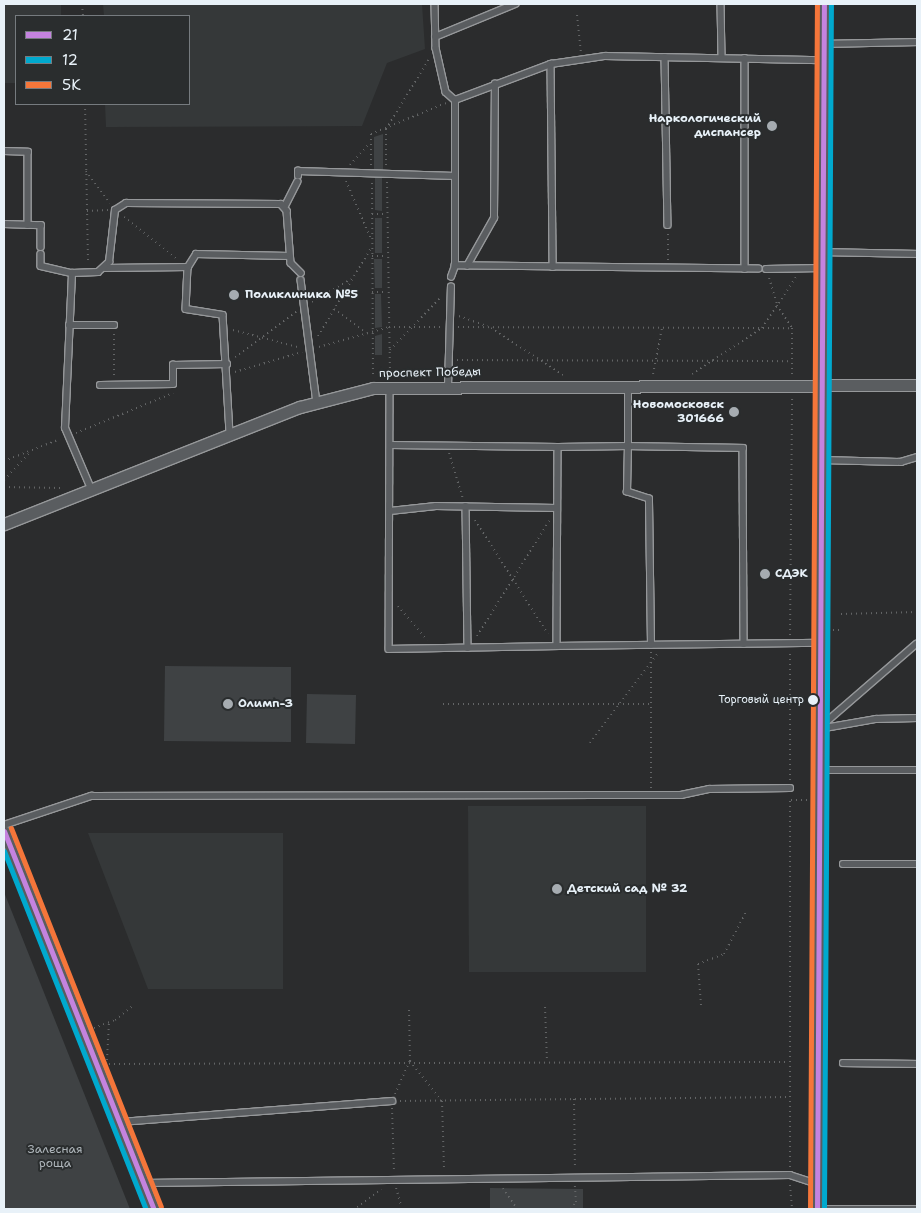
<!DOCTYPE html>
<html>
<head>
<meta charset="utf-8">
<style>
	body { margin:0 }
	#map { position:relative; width:921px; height:1213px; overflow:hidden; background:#2b2c2d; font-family:"Shantell Sans",sans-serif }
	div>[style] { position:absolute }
	.built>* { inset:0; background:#353839 }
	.green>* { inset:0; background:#3f4244 }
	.path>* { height:2px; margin-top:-1px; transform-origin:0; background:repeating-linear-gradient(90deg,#636566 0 1px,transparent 0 5px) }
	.roads { filter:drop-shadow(1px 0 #96989a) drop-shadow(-1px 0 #96989a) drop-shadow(0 1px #96989a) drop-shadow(0 -1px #96989a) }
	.service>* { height:5.5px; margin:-2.75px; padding:0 2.75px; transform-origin:2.75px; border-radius:2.75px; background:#5a5d60 }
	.minor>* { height:11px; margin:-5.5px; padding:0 5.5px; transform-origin:5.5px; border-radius:5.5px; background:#5a5d60 }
	.bus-1>* { height:5px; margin:-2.5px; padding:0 2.5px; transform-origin:2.5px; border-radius:2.5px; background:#c483df }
	.bus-2>* { height:5px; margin:-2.5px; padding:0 2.5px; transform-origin:2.5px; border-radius:2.5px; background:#00a9ce }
	.bus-3>* { height:5px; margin:-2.5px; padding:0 2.5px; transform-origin:2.5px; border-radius:2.5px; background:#f5763a }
	.dots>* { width:14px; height:14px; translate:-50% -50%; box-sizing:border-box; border:2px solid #2a2d2e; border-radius:50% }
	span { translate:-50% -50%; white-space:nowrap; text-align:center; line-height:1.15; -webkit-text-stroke:4px #2a2d2e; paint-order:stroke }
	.bus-label { font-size:11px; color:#e8f1f8 }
	.right { translate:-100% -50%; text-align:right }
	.poi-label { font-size:12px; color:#e8f1f8; font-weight:700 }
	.left { translate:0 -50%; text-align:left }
	.street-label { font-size:12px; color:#e8f1f8 }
	.park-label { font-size:12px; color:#aeb5ba }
	.frame { position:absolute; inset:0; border:5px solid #e8f1f8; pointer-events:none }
	.legend { position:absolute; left:15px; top:15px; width:175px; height:90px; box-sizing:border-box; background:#2a2d2e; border:1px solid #767b7f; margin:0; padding:6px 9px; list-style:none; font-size:15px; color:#e8f1f8 }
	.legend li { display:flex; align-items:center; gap:10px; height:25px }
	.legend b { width:25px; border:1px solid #767b7f }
</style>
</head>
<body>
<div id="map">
	<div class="built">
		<i style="clip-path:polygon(4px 4px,61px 4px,61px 16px,16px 16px,16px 83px,4px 83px)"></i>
		<i style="clip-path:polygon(103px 4px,422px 4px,425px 49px,387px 63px,362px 126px,106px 127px,105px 104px,189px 104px,189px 16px,104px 16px)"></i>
		<i style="clip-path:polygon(468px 806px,646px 806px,646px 972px,469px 972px)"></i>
		<i style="clip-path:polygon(88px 833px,283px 833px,283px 989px,148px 989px)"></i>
	</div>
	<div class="green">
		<i style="clip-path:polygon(383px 134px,383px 171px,374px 171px,374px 137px)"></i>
		<i style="clip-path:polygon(375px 177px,382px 177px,382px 211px,375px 210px)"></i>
		<i style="clip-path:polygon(375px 218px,382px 218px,382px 253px,375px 253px)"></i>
		<i style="clip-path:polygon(374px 259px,382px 259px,382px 288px,375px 288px)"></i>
		<i style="clip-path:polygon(375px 294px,381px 294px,382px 327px,375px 328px)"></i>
		<i style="clip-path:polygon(382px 334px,382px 355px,375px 355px,375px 336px)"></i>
		<i style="clip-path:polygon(165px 666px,291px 667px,291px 742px,164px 741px)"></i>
		<i style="clip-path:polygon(307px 694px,356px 695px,355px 744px,306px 743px)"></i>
		<i style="clip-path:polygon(4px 892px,130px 1209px,4px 1209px)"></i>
		<i style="clip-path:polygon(490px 1188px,583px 1189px,583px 1209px,490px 1209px)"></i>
	</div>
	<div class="path">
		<i style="left:82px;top:4px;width:12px;rotate:85deg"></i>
		<i style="left:577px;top:15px;width:37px;rotate:84deg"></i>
		<i style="left:85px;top:104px;width:160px;rotate:88.9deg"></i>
		<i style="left:350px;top:165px;width:30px;rotate:-48deg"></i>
		<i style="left:371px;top:165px;width:31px;rotate:-90deg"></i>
		<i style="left:371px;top:134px;width:81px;rotate:-22.5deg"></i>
		<i style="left:386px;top:165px;width:36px;rotate:-90deg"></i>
		<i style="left:386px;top:129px;width:82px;rotate:-58.4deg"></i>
		<i style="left:86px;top:171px;width:40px;rotate:53deg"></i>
		<i style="left:346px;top:181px;width:63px;rotate:66.7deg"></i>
		<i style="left:387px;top:182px;width:195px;rotate:89.1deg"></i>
		<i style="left:372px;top:183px;width:195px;rotate:89.7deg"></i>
		<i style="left:87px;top:211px;width:21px;rotate:-3deg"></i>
		<i style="left:372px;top:214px;width:15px"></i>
		<i style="left:124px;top:217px;width:68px;rotate:38.4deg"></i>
		<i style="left:372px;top:256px;width:15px"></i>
		<i style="left:668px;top:260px;width:28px;rotate:-90deg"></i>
		<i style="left:769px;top:278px;width:28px;rotate:73deg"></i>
		<i style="left:777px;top:305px;width:27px;rotate:57deg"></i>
		<i style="left:372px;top:292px;width:15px"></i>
		<i style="left:312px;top:302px;width:45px;rotate:-30.5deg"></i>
		<i style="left:334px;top:309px;width:40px;rotate:37deg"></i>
		<i style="left:459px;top:316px;width:30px;rotate:20deg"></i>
		<i style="left:458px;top:327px;width:334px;rotate:0.2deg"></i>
		<i style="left:792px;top:328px;width:47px;rotate:90deg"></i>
		<i style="left:491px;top:328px;width:86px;rotate:33.1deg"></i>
		<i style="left:233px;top:330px;width:70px;rotate:14.8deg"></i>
		<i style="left:318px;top:336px;width:103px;rotate:-58.9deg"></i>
		<i style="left:319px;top:347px;width:73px;rotate:-15.9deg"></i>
		<i style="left:389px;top:327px;width:52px"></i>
		<i style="left:390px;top:350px;width:75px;rotate:-46.1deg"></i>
		<i style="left:235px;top:357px;width:77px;rotate:-36.6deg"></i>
		<i style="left:457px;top:360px;width:335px;rotate:0.2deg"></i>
		<i style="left:235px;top:372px;width:70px;rotate:-16.6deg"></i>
		<i style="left:653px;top:374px;width:47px;rotate:-78.9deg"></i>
		<i style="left:692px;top:374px;width:84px;rotate:-33.3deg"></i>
		<i style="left:762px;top:328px;width:61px;rotate:-56.3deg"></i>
		<i style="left:114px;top:375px;width:42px;rotate:-90deg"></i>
		<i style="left:76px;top:433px;width:105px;rotate:-22.4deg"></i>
		<i style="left:449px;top:453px;width:48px;rotate:73.1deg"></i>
		<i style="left:4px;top:461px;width:60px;rotate:-21.4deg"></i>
		<i style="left:4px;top:480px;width:38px;rotate:-47deg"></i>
		<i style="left:4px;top:487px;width:57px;rotate:1deg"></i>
		<i style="left:475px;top:520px;width:135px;rotate:57.4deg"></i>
		<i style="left:398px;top:606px;width:45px;rotate:49.5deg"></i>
		<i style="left:841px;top:614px;width:76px;rotate:-1.5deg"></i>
		<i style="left:833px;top:630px;width:8px"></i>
		<i style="left:790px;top:635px;width:238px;rotate:-89.5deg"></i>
		<i style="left:477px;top:636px;width:136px;rotate:-57.9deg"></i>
		<i style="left:651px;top:652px;width:136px;rotate:90deg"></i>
		<i style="left:443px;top:704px;width:208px"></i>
		<i style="left:590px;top:743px;width:113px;rotate:-52.9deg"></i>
		<i style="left:790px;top:780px;width:128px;rotate:-90deg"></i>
		<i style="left:791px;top:800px;width:18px"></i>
		<i style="left:701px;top:1005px;width:41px;rotate:-94.2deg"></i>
		<i style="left:698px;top:964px;width:28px;rotate:-21deg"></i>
		<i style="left:724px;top:954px;width:47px;rotate:-62.4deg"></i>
		<i style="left:545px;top:1007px;width:55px;rotate:87.9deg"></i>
		<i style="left:94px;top:1028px;width:22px;rotate:-21deg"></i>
		<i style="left:115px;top:1020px;width:22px;rotate:-39deg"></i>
		<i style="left:107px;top:1060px;width:38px;rotate:-87deg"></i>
		<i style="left:410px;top:1061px;width:51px;rotate:51.3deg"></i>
		<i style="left:442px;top:1101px;width:69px;rotate:88.3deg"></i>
		<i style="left:109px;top:1064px;width:680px;rotate:-0.17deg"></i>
		<i style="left:395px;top:1094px;width:36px;rotate:-66deg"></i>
		<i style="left:410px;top:1061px;width:51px;rotate:-91.1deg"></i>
		<i style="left:574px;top:1099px;width:70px;rotate:89.2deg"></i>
		<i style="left:400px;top:1101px;width:389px;rotate:-0.6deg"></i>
		<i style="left:392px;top:1108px;width:63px;rotate:88.2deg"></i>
		<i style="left:790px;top:1167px;width:370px;rotate:-90deg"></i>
		<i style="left:790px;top:1185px;width:24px;rotate:85deg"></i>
		<i style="left:396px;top:1188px;width:19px;rotate:74deg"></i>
		<i style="left:503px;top:1188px;width:25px;rotate:56deg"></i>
		<i style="left:357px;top:1207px;width:30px;rotate:-37deg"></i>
		<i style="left:356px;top:1209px;width:120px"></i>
		<i style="left:571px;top:1209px;width:9px;rotate:-54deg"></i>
		<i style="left:576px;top:1202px;width:16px;rotate:-94deg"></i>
	</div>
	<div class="roads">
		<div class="service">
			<i style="left:435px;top:4px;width:44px;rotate:88.7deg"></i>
			<i style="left:436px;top:48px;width:45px;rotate:77.2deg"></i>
			<i style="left:446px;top:92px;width:12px;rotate:42deg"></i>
			<i style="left:721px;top:4px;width:53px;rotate:88.9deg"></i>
			<i style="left:435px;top:37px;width:87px;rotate:-22.4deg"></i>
			<i style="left:823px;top:44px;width:94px;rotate:-1.2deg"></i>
			<i style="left:665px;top:57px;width:168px;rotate:89deg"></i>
			<i style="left:745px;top:58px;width:211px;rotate:90deg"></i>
			<i style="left:551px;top:64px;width:203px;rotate:89.4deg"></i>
			<i style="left:4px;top:151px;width:24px;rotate:2deg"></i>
			<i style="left:28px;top:152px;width:73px;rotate:90deg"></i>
			<i style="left:298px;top:176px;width:5px;rotate:-90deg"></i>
			<i style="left:298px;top:171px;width:157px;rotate:1.8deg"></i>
			<i style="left:285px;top:206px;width:27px;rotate:-63deg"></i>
			<i style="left:4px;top:224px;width:37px;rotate:2deg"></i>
			<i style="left:41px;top:225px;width:22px;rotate:90deg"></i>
			<i style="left:822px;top:252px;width:95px;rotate:1.2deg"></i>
			<i style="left:41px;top:254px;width:12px;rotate:90deg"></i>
			<i style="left:41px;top:266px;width:32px;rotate:13deg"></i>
			<i style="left:467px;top:266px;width:55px;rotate:-60.6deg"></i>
			<i style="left:494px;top:218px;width:134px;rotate:-89.6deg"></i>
			<i style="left:188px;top:267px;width:42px;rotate:92.7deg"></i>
			<i style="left:186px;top:309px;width:37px;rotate:9deg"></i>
			<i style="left:223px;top:315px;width:118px;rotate:86.6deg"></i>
			<i style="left:105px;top:268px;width:83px;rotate:-0.7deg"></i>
			<i style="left:188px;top:267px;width:15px;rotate:-58deg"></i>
			<i style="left:196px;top:254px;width:93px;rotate:1.2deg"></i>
			<i style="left:759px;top:269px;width:304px;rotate:-179.4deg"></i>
			<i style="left:455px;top:266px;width:166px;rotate:-90deg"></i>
			<i style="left:455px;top:100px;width:103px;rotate:-20.6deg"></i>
			<i style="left:551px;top:64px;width:55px;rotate:-8.4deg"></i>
			<i style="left:605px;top:56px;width:218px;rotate:1.1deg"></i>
			<i style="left:766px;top:269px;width:56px;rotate:-1deg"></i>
			<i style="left:451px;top:277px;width:12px;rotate:-70deg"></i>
			<i style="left:301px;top:280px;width:124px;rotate:82.6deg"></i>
			<i style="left:69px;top:325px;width:45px"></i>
			<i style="left:100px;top:385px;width:73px;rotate:-0.8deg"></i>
			<i style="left:173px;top:384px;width:19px;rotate:-90deg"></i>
			<i style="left:173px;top:365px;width:54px;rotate:-1.1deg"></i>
			<i style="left:448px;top:386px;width:99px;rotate:-88.3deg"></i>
			<i style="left:390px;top:387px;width:262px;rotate:90.2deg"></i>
			<i style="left:389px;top:649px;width:168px;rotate:-1deg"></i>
			<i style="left:391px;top:445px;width:167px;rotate:0.7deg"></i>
			<i style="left:558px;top:447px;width:199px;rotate:90.3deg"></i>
			<i style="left:557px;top:646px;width:263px;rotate:-0.7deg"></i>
			<i style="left:558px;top:447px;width:70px;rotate:-0.8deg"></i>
			<i style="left:628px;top:446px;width:60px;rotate:-90deg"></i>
			<i style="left:821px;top:460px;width:80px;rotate:1.4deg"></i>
			<i style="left:901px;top:462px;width:17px;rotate:-17deg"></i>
			<i style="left:91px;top:489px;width:66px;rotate:-113.1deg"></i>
			<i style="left:65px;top:428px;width:155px;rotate:-87.4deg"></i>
			<i style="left:72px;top:273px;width:26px;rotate:-2deg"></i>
			<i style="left:98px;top:272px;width:15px;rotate:-42deg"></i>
			<i style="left:109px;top:262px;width:52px;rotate:-83.4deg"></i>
			<i style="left:115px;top:210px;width:13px;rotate:-32deg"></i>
			<i style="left:126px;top:203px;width:155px;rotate:0.4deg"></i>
			<i style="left:281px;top:204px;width:9px;rotate:49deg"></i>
			<i style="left:287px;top:211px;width:52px;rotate:85.6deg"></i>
			<i style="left:291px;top:263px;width:14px;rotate:45deg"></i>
			<i style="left:466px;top:506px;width:142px;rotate:89.2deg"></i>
			<i style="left:390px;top:511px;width:46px;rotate:-6.2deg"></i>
			<i style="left:436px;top:506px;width:120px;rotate:1deg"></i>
			<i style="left:917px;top:644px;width:130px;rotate:139.1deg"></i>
			<i style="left:819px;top:729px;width:58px;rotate:-10deg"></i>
			<i style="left:876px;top:719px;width:41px;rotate:-1.4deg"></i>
			<i style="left:651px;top:645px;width:146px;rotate:-90.8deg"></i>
			<i style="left:649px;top:499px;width:23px;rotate:-162deg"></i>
			<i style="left:627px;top:492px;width:46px;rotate:-88.8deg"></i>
			<i style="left:628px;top:446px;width:115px;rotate:1deg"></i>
			<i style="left:743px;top:448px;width:196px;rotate:89.7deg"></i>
			<i style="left:819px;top:770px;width:98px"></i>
			<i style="left:4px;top:825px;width:92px;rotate:-18.4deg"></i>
			<i style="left:91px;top:796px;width:590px;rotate:-0.1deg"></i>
			<i style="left:681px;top:795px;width:29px;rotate:-12deg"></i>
			<i style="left:709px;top:789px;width:81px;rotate:-0.7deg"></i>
			<i style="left:843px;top:864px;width:74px"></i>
			<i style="left:843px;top:1063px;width:74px;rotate:0.8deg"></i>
			<i style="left:120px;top:1122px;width:273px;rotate:-4.4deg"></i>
			<i style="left:144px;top:1183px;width:646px;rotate:-0.71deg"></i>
			<i style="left:790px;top:1175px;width:28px;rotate:18deg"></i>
			<i style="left:817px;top:1209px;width:100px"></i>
		</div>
		<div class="minor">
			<i style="left:4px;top:524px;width:318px;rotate:-21.6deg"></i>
			<i style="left:300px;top:407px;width:75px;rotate:-14.6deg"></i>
			<i style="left:373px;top:388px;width:544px;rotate:-0.32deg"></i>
			<i style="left:4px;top:831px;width:407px;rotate:68.4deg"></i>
			<i style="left:817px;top:1209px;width:1205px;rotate:-89.67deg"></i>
		</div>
	</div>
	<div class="bus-1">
		<i style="left:4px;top:831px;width:407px;rotate:68.4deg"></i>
		<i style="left:817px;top:1209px;width:1205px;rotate:-89.67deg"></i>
	</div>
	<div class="bus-2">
		<i style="left:4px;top:851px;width:385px;rotate:68.4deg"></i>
		<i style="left:824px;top:1209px;width:1205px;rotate:-89.67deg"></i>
	</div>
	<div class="bus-3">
		<i style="left:11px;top:828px;width:407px;rotate:68.4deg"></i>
		<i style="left:810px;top:1209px;width:1205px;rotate:-89.67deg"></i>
	</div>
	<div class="dots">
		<i style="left:772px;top:126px;background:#a6acb1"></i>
		<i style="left:234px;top:295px;background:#a6acb1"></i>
		<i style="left:734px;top:412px;background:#a6acb1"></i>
		<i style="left:765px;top:574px;background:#a6acb1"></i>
		<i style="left:813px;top:700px;background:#e8f1f8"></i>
		<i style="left:228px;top:704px;background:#a6acb1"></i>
		<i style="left:557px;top:889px;background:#a6acb1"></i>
	</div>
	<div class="bus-label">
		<span class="right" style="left:804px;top:700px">Торговый центр</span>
	</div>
	<div class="poi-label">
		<span class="right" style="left:761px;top:126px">Наркологический<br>диспансер</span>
		<span class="left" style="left:245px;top:295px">Поликлиника №5</span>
		<span class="right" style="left:724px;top:412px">Новомосковск<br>301666</span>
		<span class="left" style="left:775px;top:574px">СДЭК</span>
		<span class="left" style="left:238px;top:704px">Олимп-3</span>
		<span class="left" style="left:567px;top:889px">Детский сад № 32</span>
	</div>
	<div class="street-label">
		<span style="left:430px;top:373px;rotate:-1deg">проспект Победы</span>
	</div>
	<div class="park-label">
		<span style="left:55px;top:1157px">Залесная<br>роща</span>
	</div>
	<div class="frame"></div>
	<ul class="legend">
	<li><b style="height:6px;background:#c483df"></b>21</li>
	<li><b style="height:6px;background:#00a9ce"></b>12</li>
	<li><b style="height:6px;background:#f5763a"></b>5К</li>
	</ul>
</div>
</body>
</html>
